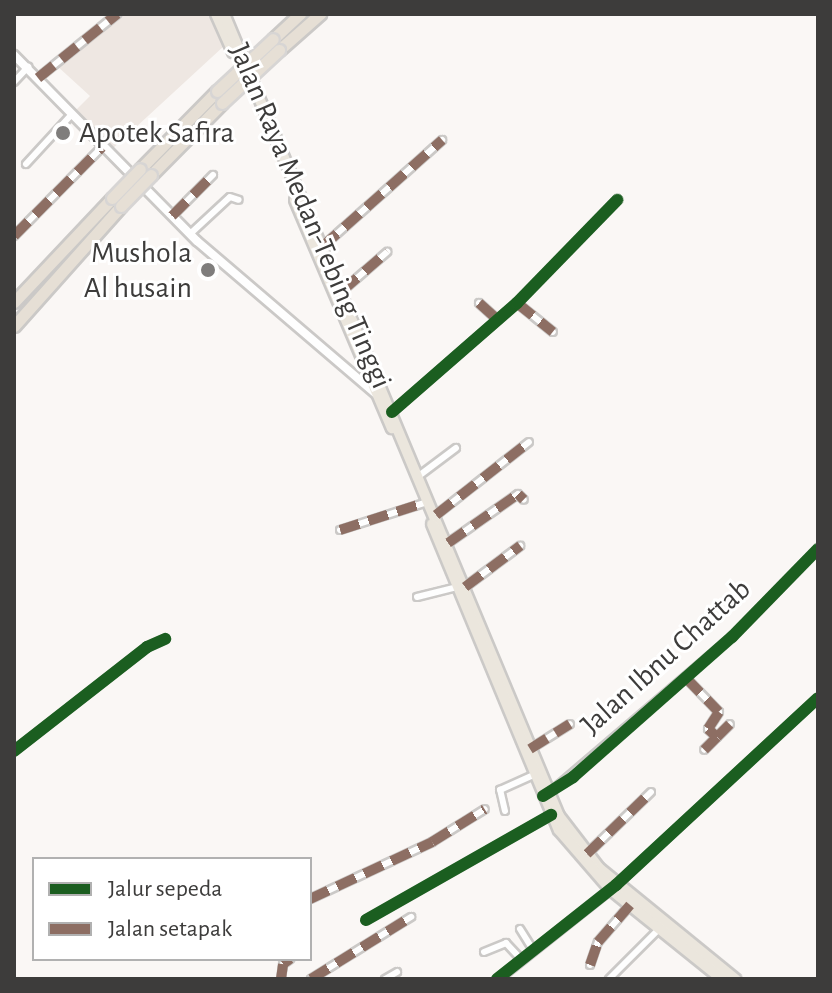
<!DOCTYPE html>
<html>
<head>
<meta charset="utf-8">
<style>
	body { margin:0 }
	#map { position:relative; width:832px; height:993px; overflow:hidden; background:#faf7f5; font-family:"Alegreya Sans",sans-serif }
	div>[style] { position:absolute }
	.built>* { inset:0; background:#eee7e2 }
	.roads { filter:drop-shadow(2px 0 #cbc9c7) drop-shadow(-2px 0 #cbc9c7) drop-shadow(0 2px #cbc9c7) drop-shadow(0 -2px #cbc9c7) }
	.minor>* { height:6px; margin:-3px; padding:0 3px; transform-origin:3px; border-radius:3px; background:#fefefe }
	.tertiary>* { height:7px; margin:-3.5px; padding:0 3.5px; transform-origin:3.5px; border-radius:3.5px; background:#fefefe }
	.secondary>* { height:8px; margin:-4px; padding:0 4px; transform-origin:4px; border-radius:4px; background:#fefefe }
	.trunk>* { height:10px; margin:-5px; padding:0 5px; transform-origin:5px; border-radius:5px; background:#ebe6dd }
	.motorway>* { height:11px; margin:-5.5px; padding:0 5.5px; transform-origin:5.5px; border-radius:5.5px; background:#e6dfd5 }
	.bridges { filter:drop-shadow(2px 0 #d7d5d4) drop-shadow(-2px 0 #d7d5d4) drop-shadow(0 2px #d7d5d4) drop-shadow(0 -2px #d7d5d4) }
	.motorway-bridge>* { height:11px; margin:-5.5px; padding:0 5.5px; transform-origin:5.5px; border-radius:5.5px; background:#e6dfd5 }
	.quiet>* { height:10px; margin-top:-5px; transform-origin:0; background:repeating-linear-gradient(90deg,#8d6e63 0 20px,transparent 0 30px) }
	.cycleway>* { height:12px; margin:-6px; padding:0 6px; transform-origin:6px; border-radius:6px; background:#1b5e20 }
	.dots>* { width:22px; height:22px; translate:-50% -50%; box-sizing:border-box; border:4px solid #fff; border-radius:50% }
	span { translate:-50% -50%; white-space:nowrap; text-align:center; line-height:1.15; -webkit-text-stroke:6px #fff; paint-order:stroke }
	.poi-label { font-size:30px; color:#3d3c3b }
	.left { translate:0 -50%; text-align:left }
	.right { translate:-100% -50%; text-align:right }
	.street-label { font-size:30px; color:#3d3c3b }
	.frame { position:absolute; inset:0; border:16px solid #3d3c3b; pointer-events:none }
	.legend { position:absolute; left:32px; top:857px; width:280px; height:104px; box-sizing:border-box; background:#fff; border:2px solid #b1b1b1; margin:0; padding:10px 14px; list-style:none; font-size:24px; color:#3d3c3b }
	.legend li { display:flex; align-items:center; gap:16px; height:40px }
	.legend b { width:40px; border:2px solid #b1b1b1 }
</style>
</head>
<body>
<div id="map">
	<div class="built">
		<i style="clip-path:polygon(123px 14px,211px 14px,224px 46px,110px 151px,74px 112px,90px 96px,56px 65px)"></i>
	</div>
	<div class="roads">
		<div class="minor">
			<i style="left:38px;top:78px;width:102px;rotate:-39deg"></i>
			<i style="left:14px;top:82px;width:21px;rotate:-47deg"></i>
			<i style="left:26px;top:164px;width:68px;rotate:-47.4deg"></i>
			<i style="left:172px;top:216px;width:58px;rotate:-45deg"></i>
			<i style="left:190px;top:234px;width:54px;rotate:-42.8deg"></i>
			<i style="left:230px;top:197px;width:9px;rotate:18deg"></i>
			<i style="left:14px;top:236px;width:125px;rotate:-45.3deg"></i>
			<i style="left:322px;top:247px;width:161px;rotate:-41.7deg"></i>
			<i style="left:342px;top:291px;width:60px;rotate:-40.9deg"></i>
			<i style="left:479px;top:303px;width:25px;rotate:42deg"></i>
			<i style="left:517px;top:303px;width:46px;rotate:38.9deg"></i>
			<i style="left:392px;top:412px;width:166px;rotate:-41.1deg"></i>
			<i style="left:517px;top:303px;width:144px;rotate:-45.8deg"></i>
			<i style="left:420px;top:475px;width:45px;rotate:-36.9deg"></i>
			<i style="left:436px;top:515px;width:118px;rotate:-38.1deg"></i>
			<i style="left:340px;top:530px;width:88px;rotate:-17.8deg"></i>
			<i style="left:448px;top:543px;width:85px;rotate:-35deg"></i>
			<i style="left:518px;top:494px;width:8px;rotate:45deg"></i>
			<i style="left:465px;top:587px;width:69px;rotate:-36.7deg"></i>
			<i style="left:417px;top:597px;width:41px;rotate:-14deg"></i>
			<i style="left:686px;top:678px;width:47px;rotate:45.9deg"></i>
			<i style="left:719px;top:712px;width:20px;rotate:123deg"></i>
			<i style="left:708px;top:729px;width:12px;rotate:42deg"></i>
			<i style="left:717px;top:737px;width:18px;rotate:135deg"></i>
			<i style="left:717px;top:737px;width:18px;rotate:-45deg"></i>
			<i style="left:530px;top:749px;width:47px;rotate:-32deg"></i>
			<i style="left:14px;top:751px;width:169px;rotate:-38deg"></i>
			<i style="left:147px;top:647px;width:20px;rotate:-24deg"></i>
			<i style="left:548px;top:794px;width:242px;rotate:-40.5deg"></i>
			<i style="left:732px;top:637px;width:123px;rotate:-45.7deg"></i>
			<i style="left:505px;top:811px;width:22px;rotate:-103deg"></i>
			<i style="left:500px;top:790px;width:36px;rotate:-24deg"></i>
			<i style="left:587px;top:854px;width:89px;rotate:-44.1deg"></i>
			<i style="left:616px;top:885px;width:275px;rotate:-42.8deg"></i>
			<i style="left:310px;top:899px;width:135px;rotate:-25deg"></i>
			<i style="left:432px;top:842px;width:62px;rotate:-31.9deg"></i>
			<i style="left:366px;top:920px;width:213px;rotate:-29.6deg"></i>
			<i style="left:520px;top:929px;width:25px;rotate:58deg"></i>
			<i style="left:484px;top:952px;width:24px;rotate:-22deg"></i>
			<i style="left:506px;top:943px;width:22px;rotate:47deg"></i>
			<i style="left:590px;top:965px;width:24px;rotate:-71deg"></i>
			<i style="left:598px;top:942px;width:49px;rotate:-49.1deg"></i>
			<i style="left:281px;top:979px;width:15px;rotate:-82deg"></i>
			<i style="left:283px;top:964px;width:9px;rotate:-36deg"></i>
			<i style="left:311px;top:979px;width:118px;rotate:-31.8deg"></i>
			<i style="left:385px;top:979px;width:14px;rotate:-30deg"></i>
			<i style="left:609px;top:979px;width:72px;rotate:-45deg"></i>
		</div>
		<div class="tertiary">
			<i style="left:497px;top:979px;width:146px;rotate:-38.6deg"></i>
		</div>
		<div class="secondary">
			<i style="left:14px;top:55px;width:261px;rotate:45.5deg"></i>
			<i style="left:197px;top:241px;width:237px;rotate:40.5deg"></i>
		</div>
		<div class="trunk">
			<i style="left:216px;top:14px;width:42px;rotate:65.9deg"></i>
			<i style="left:224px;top:14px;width:869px;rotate:67.33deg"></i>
			<i style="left:559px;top:816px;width:66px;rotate:52.4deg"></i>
			<i style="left:599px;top:868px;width:176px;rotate:39.2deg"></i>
			<i style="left:295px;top:200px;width:248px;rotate:67deg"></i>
			<i style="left:432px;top:524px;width:331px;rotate:67.5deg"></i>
			<i style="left:559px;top:830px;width:78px;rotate:49.2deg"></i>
			<i style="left:610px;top:889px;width:144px;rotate:38.8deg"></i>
		</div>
		<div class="motorway">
			<i style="left:273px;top:39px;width:37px;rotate:-43deg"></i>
			<i style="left:279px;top:50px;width:55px;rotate:-41.3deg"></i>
			<i style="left:140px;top:169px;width:110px;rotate:-45.4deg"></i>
			<i style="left:151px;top:175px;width:101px;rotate:-45.4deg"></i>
			<i style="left:14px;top:302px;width:143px;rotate:-46.7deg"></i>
			<i style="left:14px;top:326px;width:161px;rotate:-48.3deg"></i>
		</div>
	</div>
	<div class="bridges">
		<div class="motorway-bridge">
			<i style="left:217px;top:91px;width:76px;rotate:-42.9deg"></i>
			<i style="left:222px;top:103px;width:78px;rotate:-42.9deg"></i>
			<i style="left:112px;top:198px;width:40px;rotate:-46deg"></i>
			<i style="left:121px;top:206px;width:43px;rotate:-45.9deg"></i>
		</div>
	</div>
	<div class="quiet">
		<i style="left:38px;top:78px;width:102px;rotate:-39deg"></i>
		<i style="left:172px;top:216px;width:58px;rotate:-45deg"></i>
		<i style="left:14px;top:236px;width:125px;rotate:-45.3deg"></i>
		<i style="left:322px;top:247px;width:161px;rotate:-41.7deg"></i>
		<i style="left:342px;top:291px;width:60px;rotate:-40.9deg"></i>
		<i style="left:479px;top:303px;width:25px;rotate:42deg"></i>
		<i style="left:517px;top:303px;width:46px;rotate:38.9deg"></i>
		<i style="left:436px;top:515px;width:118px;rotate:-38.1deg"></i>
		<i style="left:340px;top:530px;width:88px;rotate:-17.8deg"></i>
		<i style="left:448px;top:543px;width:85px;rotate:-35deg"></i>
		<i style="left:518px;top:494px;width:8px;rotate:45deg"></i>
		<i style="left:465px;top:587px;width:69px;rotate:-36.7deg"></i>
		<i style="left:686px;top:678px;width:47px;rotate:45.9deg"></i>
		<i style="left:719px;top:712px;width:20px;rotate:123deg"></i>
		<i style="left:708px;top:729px;width:12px;rotate:42deg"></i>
		<i style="left:717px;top:737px;width:18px;rotate:135deg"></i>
		<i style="left:717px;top:737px;width:18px;rotate:-45deg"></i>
		<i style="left:530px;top:749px;width:47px;rotate:-32deg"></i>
		<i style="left:587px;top:854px;width:89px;rotate:-44.1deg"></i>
		<i style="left:310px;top:899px;width:135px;rotate:-25deg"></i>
		<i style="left:432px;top:842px;width:62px;rotate:-31.9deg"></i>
		<i style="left:590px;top:965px;width:24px;rotate:-71deg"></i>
		<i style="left:598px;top:942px;width:49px;rotate:-49.1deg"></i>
		<i style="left:281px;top:979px;width:15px;rotate:-82deg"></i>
		<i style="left:283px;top:964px;width:9px;rotate:-36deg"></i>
		<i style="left:311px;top:979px;width:118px;rotate:-31.8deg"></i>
	</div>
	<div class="cycleway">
		<i style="left:392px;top:412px;width:166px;rotate:-41.1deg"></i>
		<i style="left:517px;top:303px;width:144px;rotate:-45.8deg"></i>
		<i style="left:14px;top:751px;width:169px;rotate:-38deg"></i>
		<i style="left:147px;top:647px;width:20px;rotate:-24deg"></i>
		<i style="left:543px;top:796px;width:36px;rotate:-32deg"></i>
		<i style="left:573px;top:777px;width:212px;rotate:-41.4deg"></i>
		<i style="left:732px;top:637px;width:123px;rotate:-45.7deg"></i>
		<i style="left:366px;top:920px;width:213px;rotate:-29.6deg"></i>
		<i style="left:497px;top:979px;width:152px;rotate:-38.3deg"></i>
		<i style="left:616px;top:885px;width:275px;rotate:-42.8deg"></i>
	</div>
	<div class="dots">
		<i style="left:63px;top:133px;background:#7f7d7c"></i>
		<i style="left:208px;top:270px;background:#7f7d7c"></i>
	</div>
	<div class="poi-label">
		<span class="left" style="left:79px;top:133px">Apotek Safira</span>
		<span class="right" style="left:192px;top:270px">Mushola<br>Al husain</span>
	</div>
	<div class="street-label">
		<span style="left:310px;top:216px;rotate:67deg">Jalan Raya Medan-Tebing Tinggi</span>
		<span style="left:666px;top:657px;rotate:-42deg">Jalan Ibnu Chattab</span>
	</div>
	<div class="frame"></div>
	<ul class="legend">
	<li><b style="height:10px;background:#1b5e20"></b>Jalur sepeda</li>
	<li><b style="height:10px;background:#8d6e63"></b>Jalan setapak</li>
	</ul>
</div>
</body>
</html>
